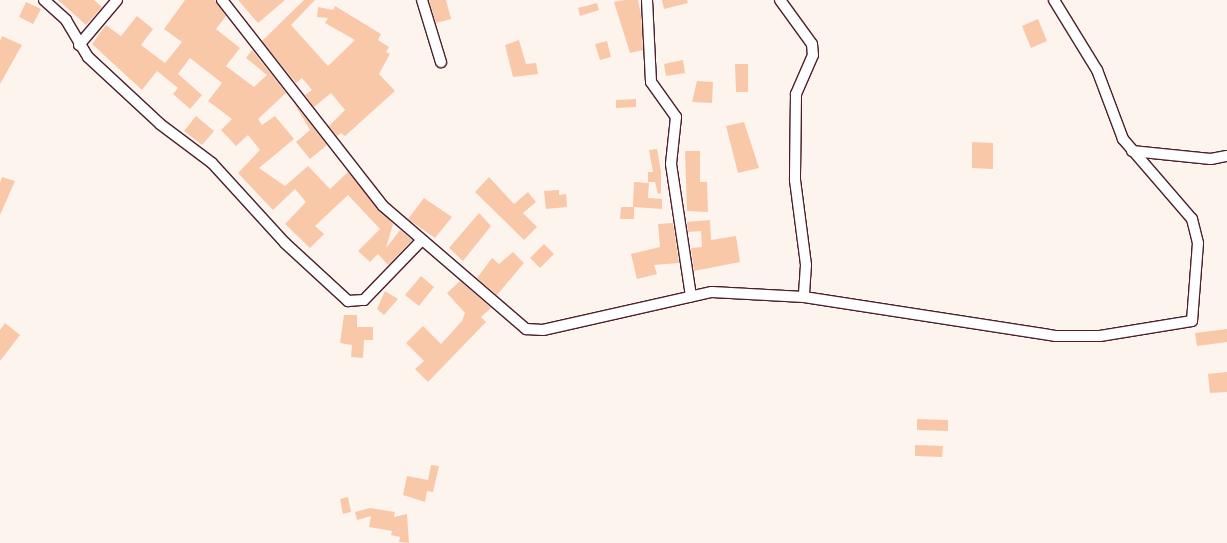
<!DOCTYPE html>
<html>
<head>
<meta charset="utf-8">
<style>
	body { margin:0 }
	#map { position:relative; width:1227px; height:543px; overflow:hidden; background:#fef4ee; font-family:Itim,sans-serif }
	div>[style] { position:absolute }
	.building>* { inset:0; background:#f9c8a9 }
	.roads { filter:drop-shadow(1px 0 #4a1f2b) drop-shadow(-1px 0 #4a1f2b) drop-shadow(0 1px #4a1f2b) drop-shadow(0 -1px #4a1f2b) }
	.street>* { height:10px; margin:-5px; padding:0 5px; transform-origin:5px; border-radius:5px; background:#fff }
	span { translate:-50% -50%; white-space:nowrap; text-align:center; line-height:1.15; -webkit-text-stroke:4.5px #fff; paint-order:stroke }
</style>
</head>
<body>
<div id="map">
	<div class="building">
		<i style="clip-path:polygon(58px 0,94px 0,102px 7px,86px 25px)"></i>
		<i style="clip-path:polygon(185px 0,215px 0,226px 16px,216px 29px,240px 48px,226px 66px,254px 87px,267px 75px,246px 58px,252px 50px,286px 93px,258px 119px,262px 125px,275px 116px,294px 139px,259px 168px,285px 186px,308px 166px,330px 189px,348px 172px,393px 224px,386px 248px,400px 230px,412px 240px,388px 265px,378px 254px,370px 262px,358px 251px,380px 229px,348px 195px,315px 226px,324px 234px,310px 248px,285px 224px,306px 202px,295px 189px,273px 210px,238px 173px,260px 150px,248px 135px,236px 146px,221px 130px,232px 119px,208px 101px,222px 83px,190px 58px,178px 74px,202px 95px,190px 109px,173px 94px,178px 88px,157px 71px,142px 90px,92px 44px,106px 25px,121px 36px,137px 16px,153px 29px,141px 45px,165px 63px,182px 42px,164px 29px)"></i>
		<i style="clip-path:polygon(238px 0,285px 0,258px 23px)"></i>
		<i style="clip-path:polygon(304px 0,315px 0,291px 25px,328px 66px,355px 40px,325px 23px,328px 18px,317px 17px,318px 7px,333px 10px,335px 6px,381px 34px,378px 40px,389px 47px,386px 52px,390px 54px,379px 74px,395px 91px,345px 136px,341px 133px,337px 136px,329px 126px,345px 110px,331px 93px,314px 107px,305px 95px,312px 90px,302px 78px,296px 83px,262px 41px)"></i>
		<i style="clip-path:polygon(429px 0,446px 0,451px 19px,436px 23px)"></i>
		<i style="clip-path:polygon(625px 0,638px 0,641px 15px,643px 50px,630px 53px,614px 2px)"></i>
		<i style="clip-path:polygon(662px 0,687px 0,688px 3px,664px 9px)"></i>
		<i style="clip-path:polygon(26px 2px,41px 9px,33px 24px,19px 17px)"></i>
		<i style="clip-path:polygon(597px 3px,599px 10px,580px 16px,578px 8px)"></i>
		<i style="clip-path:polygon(1038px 19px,1047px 41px,1031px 48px,1022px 26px)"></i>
		<i style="clip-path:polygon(2px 36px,22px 45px,0 84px,0 41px)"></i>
		<i style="clip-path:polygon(519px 40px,526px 64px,536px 63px,538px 74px,513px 77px,505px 45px)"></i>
		<i style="clip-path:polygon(607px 41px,611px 57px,600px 60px,595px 44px)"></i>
		<i style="clip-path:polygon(683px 60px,685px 73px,666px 76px,664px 64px)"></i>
		<i style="clip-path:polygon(735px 64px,748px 64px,748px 92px,736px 92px)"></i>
		<i style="clip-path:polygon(697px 81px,713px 82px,712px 103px,692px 102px)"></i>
		<i style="clip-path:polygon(636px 99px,636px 107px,616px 108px,616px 100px)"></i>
		<i style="clip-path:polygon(294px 103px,327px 145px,310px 159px,296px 142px,310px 130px)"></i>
		<i style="clip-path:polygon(196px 116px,214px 131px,202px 145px,184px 131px)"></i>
		<i style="clip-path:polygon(744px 122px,759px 168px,738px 173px,726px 126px)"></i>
		<i style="clip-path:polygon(972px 142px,993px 143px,993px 169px,972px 168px)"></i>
		<i style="clip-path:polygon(657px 149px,661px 172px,661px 193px,658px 194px,655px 182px,648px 182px,648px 172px,653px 172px,649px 150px)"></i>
		<i style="clip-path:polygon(685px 151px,700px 151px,700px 182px,707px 182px,708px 212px,687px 211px)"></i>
		<i style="clip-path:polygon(2px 177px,15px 181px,0 215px,0 183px)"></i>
		<i style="clip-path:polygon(489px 177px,514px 204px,528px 192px,536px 202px,523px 213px,537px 227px,524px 240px,475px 192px)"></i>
		<i style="clip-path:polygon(634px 182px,649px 183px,648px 198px,662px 199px,662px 209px,634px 207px,634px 219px,620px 219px,621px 207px,633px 207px)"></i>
		<i style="clip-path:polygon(559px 190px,559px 195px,566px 194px,567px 207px,546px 209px,544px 191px)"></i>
		<i style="clip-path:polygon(424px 198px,452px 217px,435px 238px,408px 219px)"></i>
		<i style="clip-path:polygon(479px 213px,491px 226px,463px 261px,449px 248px)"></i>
		<i style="clip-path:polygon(710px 220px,711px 240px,736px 236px,740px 262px,694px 271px,691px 248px,702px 247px,701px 231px,688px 232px,687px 222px)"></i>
		<i style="clip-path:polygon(673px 223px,679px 263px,654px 265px,657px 274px,637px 279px,631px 254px,660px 247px,658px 224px)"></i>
		<i style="clip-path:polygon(544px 244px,554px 254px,540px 268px,530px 258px)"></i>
		<i style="clip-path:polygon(513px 252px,524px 263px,497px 295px,477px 278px,492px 258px,499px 264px)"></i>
		<i style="clip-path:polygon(421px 276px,434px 287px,419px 306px,405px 295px)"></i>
		<i style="clip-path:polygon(460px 281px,491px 308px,481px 317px,486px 322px,428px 382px,415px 369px,424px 361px,406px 343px,423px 326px,441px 344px,462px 321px,465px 313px,447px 293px)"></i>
		<i style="clip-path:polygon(385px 291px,398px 299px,384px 315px,377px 309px)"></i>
		<i style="clip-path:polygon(344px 315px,357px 315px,357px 327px,373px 327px,373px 340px,364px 340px,363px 358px,351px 357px,352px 345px,340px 343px)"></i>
		<i style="clip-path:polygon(5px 323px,20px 335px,0 361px,0 330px)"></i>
		<i style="clip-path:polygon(1227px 329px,1227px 342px,1197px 346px,1195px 333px)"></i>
		<i style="clip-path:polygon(1227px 372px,1227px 392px,1210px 393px,1208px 374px)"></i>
		<i style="clip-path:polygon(917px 419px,948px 420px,948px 431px,917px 430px)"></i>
		<i style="clip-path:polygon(915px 445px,943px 446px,942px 457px,915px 456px)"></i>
		<i style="clip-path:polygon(431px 465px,439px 466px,433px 492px,427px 491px,425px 502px,403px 495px,407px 476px,428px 480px)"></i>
		<i style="clip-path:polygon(348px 497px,351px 512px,343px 514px,340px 499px)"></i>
		<i style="clip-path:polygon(370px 508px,395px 512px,394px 517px,407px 514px,409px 543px,399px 542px,400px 537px,391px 535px,392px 531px,369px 527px,371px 516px,357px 520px,355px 512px)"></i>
	</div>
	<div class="roads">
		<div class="street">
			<i style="left:44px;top:0;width:30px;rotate:42deg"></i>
			<i style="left:66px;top:20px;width:43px;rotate:59.3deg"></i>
			<i style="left:88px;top:57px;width:98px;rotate:42.9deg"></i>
			<i style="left:160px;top:124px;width:65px;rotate:36.9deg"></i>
			<i style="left:212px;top:163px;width:108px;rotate:47.6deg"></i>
			<i style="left:285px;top:243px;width:86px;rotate:42.6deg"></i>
			<i style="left:348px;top:301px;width:16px;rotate:-4deg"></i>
			<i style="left:364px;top:300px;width:83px;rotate:-46deg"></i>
			<i style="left:222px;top:0;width:261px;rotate:52deg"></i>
			<i style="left:383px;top:206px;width:189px;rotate:40.7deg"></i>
			<i style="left:526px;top:329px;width:17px;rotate:3deg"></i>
			<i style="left:543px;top:330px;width:173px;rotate:-12.7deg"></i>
			<i style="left:712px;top:292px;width:92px;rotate:3.1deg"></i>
			<i style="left:804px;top:297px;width:254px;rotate:8.8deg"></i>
			<i style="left:1055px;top:336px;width:45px"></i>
			<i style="left:1100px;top:336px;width:93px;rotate:-9.3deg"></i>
			<i style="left:1192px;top:321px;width:78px;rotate:-85.6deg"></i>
			<i style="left:1198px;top:243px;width:25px;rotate:-104deg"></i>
			<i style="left:1192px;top:219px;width:106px;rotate:-130.8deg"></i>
			<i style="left:1123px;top:139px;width:74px;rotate:-110.6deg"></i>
			<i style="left:1097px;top:70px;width:82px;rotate:-121.6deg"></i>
			<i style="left:422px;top:0;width:65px;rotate:73deg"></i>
			<i style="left:647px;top:0;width:82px;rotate:87.2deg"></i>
			<i style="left:651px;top:82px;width:43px;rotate:54.5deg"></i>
			<i style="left:676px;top:117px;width:47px;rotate:96.1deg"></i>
			<i style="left:671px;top:164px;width:134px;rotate:81.4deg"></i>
			<i style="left:780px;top:0;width:54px;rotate:54deg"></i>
			<i style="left:812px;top:44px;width:11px;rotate:85deg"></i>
			<i style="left:813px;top:55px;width:43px;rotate:113.6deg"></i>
			<i style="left:796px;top:94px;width:86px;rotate:90.7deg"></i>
			<i style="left:795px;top:180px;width:86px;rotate:82.6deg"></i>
			<i style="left:806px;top:265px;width:32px;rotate:94deg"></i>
			<i style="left:79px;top:45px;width:59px;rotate:-49.8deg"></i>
			<i style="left:1132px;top:151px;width:79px;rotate:5.8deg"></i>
			<i style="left:1211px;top:159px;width:16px;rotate:-11deg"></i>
		</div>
	</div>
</div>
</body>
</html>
